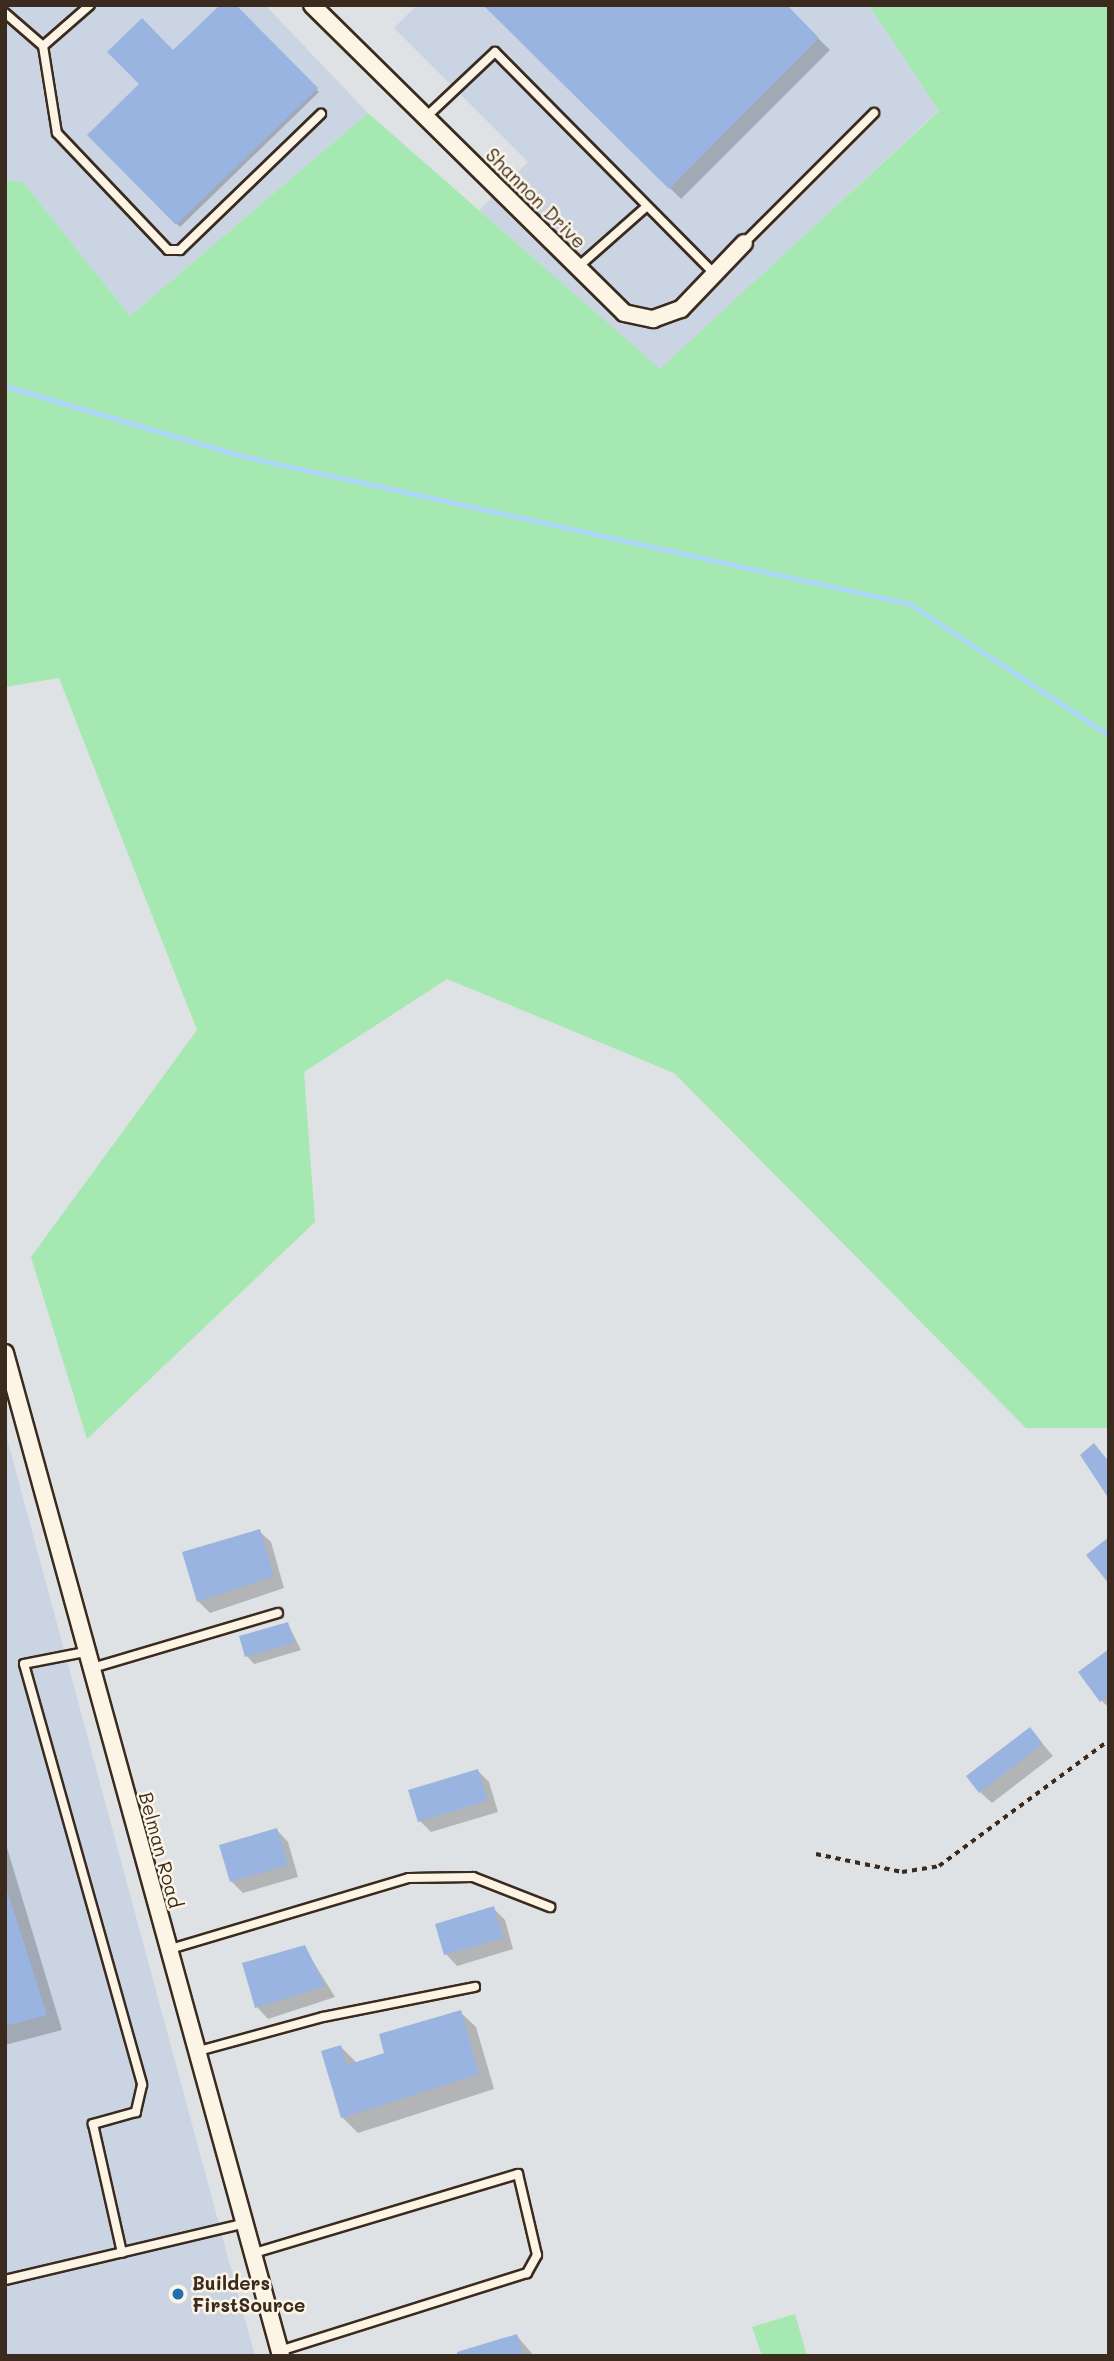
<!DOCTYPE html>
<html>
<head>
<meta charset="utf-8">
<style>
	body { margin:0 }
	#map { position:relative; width:1114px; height:2361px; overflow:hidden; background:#dfe2e4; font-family:Mali,sans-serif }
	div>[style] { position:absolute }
	.built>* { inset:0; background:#cad4e3 }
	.green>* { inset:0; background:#a6e8b2 }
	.shadow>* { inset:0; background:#0003 }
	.stream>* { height:5px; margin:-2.5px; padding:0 2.5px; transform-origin:2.5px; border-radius:2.5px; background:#add5f7 }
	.building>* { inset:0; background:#9ab4e1 }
	.path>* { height:3.5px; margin-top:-1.75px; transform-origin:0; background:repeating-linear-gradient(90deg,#3b2a1e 0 5px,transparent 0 10px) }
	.roads { filter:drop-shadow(2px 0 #3b2a1e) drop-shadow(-2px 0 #3b2a1e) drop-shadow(0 2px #3b2a1e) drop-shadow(0 -2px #3b2a1e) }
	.service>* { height:8px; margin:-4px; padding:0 4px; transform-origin:4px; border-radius:4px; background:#fcf5e5 }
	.minor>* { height:16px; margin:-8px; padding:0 8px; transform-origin:8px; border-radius:8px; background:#fcf5e5 }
	.dots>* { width:19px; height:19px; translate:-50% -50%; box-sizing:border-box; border:4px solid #fcf5e5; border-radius:50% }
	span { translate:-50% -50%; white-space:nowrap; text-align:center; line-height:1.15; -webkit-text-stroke:5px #fcf5e5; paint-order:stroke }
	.street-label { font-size:19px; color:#3b2a1e }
	.poi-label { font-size:19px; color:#3b2a1e; font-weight:700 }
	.left { translate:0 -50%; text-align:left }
	.frame { position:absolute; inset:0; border:7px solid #3b2a1e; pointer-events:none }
</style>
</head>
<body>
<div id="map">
	<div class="built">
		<i style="clip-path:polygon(5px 5px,265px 5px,368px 113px,130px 316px,22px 181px,5px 181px)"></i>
		<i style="clip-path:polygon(417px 5px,869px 5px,939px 110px,660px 370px,479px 210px,528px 162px,394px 28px)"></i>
		<i style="clip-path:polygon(5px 1431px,230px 2265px,255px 2356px,5px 2356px)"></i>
	</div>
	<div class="green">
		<i style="clip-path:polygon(869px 5px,1109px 5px,1109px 1428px,1026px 1428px,674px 1073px,447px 979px,304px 1072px,315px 1222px,87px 1439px,31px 1257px,197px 1030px,59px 678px,5px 687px,5px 181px,22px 181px,130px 316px,368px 113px,660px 369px,939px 111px)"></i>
		<i style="clip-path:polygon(795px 2314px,807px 2356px,762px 2356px,752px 2327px)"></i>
	</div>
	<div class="shadow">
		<i style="clip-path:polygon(234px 5px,319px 92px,180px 227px,90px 135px,173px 53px)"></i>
		<i style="clip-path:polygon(486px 5px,784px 5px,830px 50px,681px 199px)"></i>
		<i style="clip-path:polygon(259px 1531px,271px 1542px,284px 1588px,210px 1613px,198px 1601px)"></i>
		<i style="clip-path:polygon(288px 1624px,301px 1650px,254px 1664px,247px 1656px)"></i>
		<i style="clip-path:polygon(1109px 1651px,1109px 1708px,1102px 1701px)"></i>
		<i style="clip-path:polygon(1030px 1729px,1053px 1756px,992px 1803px,980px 1792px)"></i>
		<i style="clip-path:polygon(478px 1771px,489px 1782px,498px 1812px,431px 1832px,420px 1821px)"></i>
		<i style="clip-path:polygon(277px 1830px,288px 1842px,298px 1877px,243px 1893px,231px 1881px)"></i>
		<i style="clip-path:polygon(5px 1841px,62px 2030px,5px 2045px)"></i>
		<i style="clip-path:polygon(493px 1908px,505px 1920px,513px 1949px,457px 1966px,446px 1954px)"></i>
		<i style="clip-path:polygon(304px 1947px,335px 1997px,268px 2019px,257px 2007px)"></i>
		<i style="clip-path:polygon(460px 2012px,476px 2027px,494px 2089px,358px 2133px,342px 2117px,341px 2047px,357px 2063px,387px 2054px)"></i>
		<i style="clip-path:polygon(517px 2336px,534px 2356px,450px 2356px)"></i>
	</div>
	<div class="stream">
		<i style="left:5px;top:386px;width:243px;rotate:16.5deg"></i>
		<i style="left:238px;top:455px;width:688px;rotate:12.5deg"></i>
		<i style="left:910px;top:604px;width:238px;rotate:33.4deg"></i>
	</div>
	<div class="building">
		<i style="clip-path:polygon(220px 5px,236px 5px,318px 88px,176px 225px,87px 135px,139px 84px,107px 52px,142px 18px,173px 50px)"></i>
		<i style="clip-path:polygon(483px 5px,787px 5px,819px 38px,669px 189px)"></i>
		<i style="clip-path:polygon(1094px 1443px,1109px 1462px,1109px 1499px,1080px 1455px)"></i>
		<i style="clip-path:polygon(260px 1529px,274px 1576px,197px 1602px,182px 1552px)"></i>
		<i style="clip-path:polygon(1109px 1537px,1109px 1584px,1086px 1555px)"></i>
		<i style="clip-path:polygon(288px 1622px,294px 1643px,245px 1657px,239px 1636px)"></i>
		<i style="clip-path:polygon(1109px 1649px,1109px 1696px,1100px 1702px,1078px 1672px)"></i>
		<i style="clip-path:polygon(1030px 1727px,1043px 1744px,979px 1793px,966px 1776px)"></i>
		<i style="clip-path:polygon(478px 1769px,488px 1800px,418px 1822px,408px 1790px)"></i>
		<i style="clip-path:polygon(277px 1828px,288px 1865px,230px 1882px,219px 1845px)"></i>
		<i style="clip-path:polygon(5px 1884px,47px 2015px,5px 2026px)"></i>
		<i style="clip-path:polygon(494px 1906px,503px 1938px,444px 1955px,435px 1924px)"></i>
		<i style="clip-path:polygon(305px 1945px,325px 1986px,255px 2008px,242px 1963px)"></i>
		<i style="clip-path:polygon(461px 2010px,479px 2074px,341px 2118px,321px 2051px,341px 2045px,347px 2065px,384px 2053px,379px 2034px)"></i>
		<i style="clip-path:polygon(517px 2334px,524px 2356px,457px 2356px,457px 2352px)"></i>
	</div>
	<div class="path">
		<i style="left:816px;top:1854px;width:88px;rotate:11.8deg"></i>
		<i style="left:902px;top:1872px;width:37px;rotate:-9deg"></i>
		<i style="left:939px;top:1866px;width:212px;rotate:-36.5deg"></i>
	</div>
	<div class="roads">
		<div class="service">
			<i style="left:5px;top:13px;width:50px;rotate:41deg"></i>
			<i style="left:43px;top:46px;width:62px;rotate:-41.1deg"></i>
			<i style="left:43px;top:46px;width:88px;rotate:80.9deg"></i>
			<i style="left:57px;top:133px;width:161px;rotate:46.5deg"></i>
			<i style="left:168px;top:250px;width:12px"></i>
			<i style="left:180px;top:250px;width:196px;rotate:-44deg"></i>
			<i style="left:425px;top:118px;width:96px;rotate:-43.3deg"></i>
			<i style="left:495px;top:52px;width:313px;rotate:45.3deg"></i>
			<i style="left:744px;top:243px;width:184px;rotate:-45deg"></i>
			<i style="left:578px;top:267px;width:91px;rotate:-41.4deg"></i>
			<i style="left:85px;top:1652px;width:62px;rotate:168.9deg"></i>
			<i style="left:24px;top:1664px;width:437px;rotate:74.3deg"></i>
			<i style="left:142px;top:2085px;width:28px;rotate:103deg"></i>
			<i style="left:136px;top:2112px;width:45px;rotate:164.4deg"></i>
			<i style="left:93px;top:2124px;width:132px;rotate:77.3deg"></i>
			<i style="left:89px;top:1669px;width:197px;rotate:-16.5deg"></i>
			<i style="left:167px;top:1950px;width:252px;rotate:-16.6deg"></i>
			<i style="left:409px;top:1878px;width:64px;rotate:-0.9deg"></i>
			<i style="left:473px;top:1877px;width:83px;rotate:21.3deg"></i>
			<i style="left:195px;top:2052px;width:133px;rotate:-15.3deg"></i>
			<i style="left:323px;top:2017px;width:155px;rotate:-11.2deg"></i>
			<i style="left:251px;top:2254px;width:279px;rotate:-16.7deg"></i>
			<i style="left:518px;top:2174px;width:83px;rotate:76.8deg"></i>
			<i style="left:537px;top:2255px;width:21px;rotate:119deg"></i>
			<i style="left:527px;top:2273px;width:260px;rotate:162.5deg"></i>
			<i style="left:5px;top:2280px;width:244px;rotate:-13.3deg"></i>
		</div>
		<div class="minor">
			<i style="left:312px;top:5px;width:438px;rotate:44.6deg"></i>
			<i style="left:624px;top:313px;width:30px;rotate:12deg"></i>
			<i style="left:653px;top:319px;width:30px;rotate:-20deg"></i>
			<i style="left:681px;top:309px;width:91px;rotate:-46.3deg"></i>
			<i style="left:5px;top:1353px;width:1040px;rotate:74.61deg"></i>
		</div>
	</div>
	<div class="dots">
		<i style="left:178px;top:2294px;background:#1f6fb2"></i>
	</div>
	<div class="street-label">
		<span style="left:536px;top:198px;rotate:45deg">Shannon Drive</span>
		<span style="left:161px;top:1850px;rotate:75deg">Belman Road</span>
	</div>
	<div class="poi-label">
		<span class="left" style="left:192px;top:2294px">Builders<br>FirstSource</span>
	</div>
	<div class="frame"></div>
</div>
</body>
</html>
